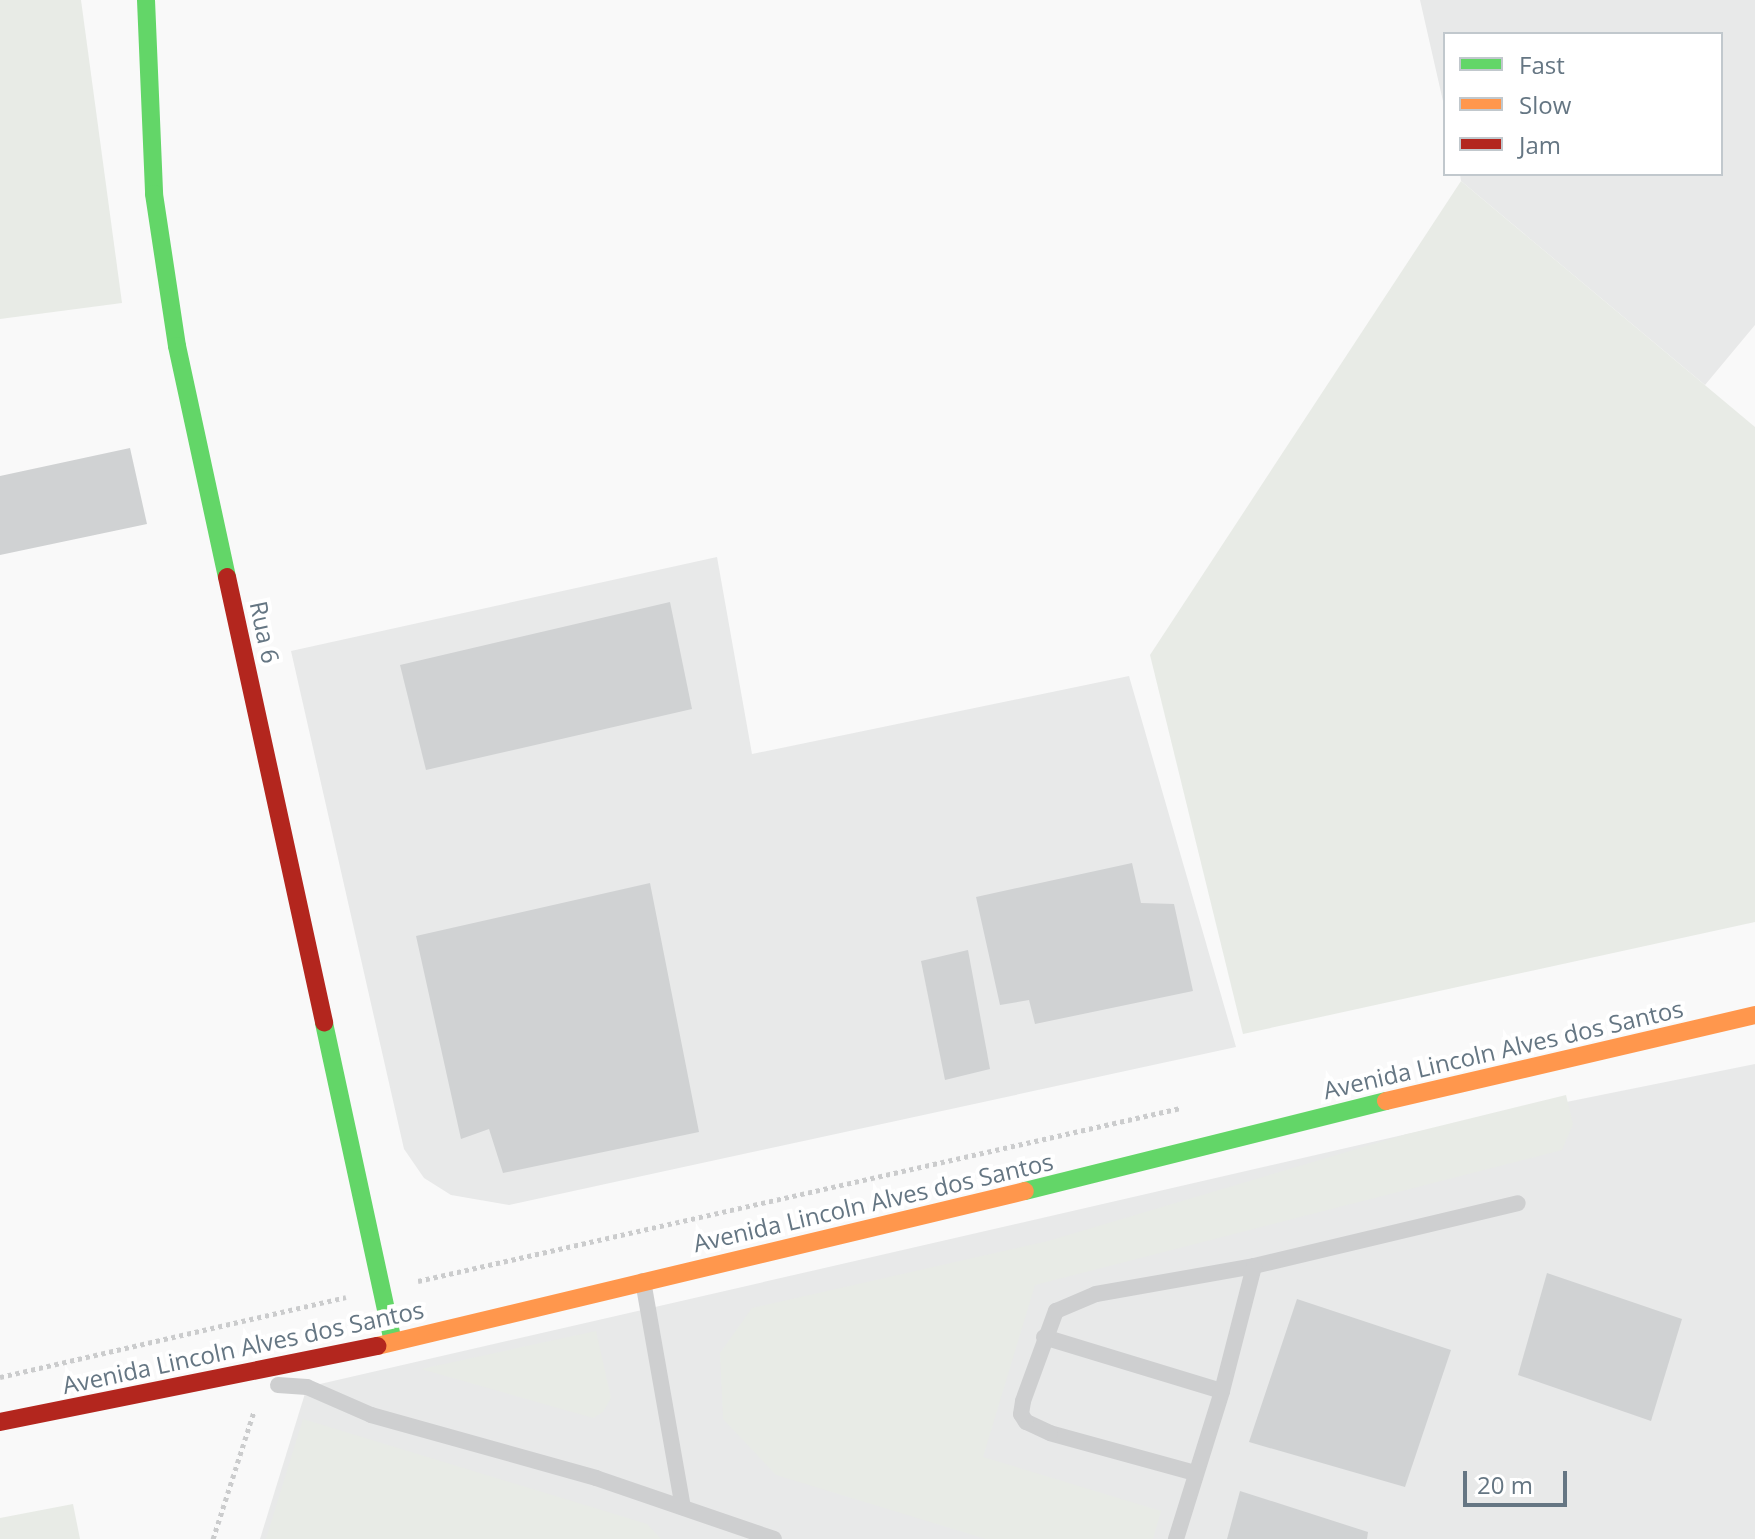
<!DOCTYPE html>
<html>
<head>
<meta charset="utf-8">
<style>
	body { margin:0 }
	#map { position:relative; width:1755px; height:1539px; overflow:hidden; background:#f9f9f9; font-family:"Open Sans",sans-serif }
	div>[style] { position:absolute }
	.built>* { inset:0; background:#e8e9e9 }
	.green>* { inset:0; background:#e8ebe6 }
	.building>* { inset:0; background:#d0d2d3 }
	.path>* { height:5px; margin-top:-2.5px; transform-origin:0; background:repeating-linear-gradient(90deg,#cbcccd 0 4px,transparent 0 8px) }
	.lane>* { height:16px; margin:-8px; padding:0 8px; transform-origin:8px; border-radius:8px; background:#cecfd0 }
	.fast>* { height:18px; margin:-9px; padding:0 9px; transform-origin:9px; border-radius:9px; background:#63d668 }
	.slow>* { height:18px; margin:-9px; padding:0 9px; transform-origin:9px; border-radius:9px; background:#ff974d }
	.jam>* { height:18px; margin:-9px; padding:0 9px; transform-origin:9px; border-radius:9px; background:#b3261e }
	span { translate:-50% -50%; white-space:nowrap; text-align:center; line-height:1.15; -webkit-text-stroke:8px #fff; paint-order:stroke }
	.street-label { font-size:24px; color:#657683 }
	.legend { position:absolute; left:1443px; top:32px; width:280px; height:144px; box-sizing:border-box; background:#fff; border:2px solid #c1c8cd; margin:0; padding:10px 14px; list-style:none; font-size:24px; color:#657683 }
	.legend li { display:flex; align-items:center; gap:16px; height:40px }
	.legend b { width:40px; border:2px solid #c1c8cd }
	.scale { position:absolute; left:1463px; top:1471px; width:104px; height:36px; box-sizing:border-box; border:4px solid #657683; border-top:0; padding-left:10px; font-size:24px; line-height:28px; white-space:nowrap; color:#657683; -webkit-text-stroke:6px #fff; paint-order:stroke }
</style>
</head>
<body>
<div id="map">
	<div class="built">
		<i style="clip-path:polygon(1420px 0,1755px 0,1755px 325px,1705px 385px,1461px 181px,1460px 174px,1721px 174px,1721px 34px,1445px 34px,1445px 110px)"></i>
		<i style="clip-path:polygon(717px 557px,752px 754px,1129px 676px,1236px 1047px,509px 1205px,451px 1195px,424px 1178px,404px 1149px,291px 651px)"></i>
		<i style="clip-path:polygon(1755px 1064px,1755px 1539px,260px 1539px,307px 1387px,1407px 1134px)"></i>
	</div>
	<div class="green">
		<i style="clip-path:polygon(0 0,81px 0,122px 303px,0 319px)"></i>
		<i style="clip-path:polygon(1461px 181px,1755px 427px,1755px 922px,1243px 1034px,1150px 655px)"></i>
		<i style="clip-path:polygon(1566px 1095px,1573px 1124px,1562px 1150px,1035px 1285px,983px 1457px,1161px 1511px,1153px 1539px,986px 1539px,776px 1475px,723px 1419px,720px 1353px,752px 1308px,1048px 1241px,1407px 1134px)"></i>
		<i style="clip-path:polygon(596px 1331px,611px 1398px,603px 1412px,593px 1418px,421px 1369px)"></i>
		<i style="clip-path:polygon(303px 1419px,647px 1524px,661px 1539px,266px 1539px)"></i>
		<i style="clip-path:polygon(73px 1504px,80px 1539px,0 1539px,0 1518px)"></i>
	</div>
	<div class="building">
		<i style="clip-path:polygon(130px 448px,147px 524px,0 555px,0 476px)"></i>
		<i style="clip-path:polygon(670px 602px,692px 709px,426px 770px,400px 665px)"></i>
		<i style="clip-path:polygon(1132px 863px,1141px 903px,1174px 904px,1193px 991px,1035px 1024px,1029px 1000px,1000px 1005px,976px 897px)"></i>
		<i style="clip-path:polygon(650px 883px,699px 1132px,503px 1173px,489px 1129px,461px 1139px,416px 936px)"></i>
		<i style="clip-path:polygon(968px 950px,990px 1069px,945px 1080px,921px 961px)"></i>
		<i style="clip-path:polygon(1547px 1273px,1682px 1319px,1651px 1421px,1518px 1375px)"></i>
		<i style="clip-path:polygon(1297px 1299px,1451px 1350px,1405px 1487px,1249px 1442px)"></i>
		<i style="clip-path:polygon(1240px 1491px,1368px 1532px,1367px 1539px,1227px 1539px)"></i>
	</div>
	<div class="path">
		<i style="left:418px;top:1281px;width:782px;rotate:-12.78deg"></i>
		<i style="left:0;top:1377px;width:355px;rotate:-13deg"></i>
		<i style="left:213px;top:1539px;width:134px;rotate:-72.2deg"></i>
	</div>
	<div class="lane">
		<i style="left:643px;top:1281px;width:230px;rotate:80deg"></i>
		<i style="left:1044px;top:1337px;width:186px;rotate:16.9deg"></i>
		<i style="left:278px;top:1385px;width:29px;rotate:4deg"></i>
		<i style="left:307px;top:1387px;width:70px;rotate:23.6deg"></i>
		<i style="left:371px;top:1415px;width:234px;rotate:15.6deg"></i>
		<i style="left:596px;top:1478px;width:188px;rotate:18.9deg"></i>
		<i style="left:1195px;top:1473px;width:150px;rotate:-164.6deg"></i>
		<i style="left:1050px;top:1433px;width:26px;rotate:-155deg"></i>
		<i style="left:1026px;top:1422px;width:9px;rotate:-122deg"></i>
		<i style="left:1021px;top:1414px;width:13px;rotate:-81deg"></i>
		<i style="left:1023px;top:1401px;width:96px;rotate:-69.9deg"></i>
		<i style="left:1056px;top:1311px;width:43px;rotate:-23deg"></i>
		<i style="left:1096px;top:1294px;width:160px;rotate:-10deg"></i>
		<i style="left:1254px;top:1266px;width:271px;rotate:-13.4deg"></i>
		<i style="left:1176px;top:1539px;width:155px;rotate:-72.7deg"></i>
		<i style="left:1222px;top:1391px;width:129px;rotate:-75.6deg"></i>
	</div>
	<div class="fast">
		<i style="left:146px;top:0;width:194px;rotate:87.6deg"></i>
		<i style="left:154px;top:194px;width:154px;rotate:81.4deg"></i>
		<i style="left:177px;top:346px;width:236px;rotate:77.8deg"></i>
		<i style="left:324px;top:1023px;width:326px;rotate:77.8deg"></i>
		<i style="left:1025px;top:1191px;width:372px;rotate:-14deg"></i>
	</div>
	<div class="slow">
		<i style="left:1386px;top:1101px;width:379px;rotate:-13.1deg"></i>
		<i style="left:377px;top:1346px;width:666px;rotate:-13.45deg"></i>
	</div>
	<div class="jam">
		<i style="left:227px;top:577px;width:456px;rotate:77.7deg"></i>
		<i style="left:0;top:1422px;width:385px;rotate:-11.4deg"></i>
	</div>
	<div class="street-label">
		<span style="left:265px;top:632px;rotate:78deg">Rua 6</span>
		<span style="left:1503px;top:1049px;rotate:-13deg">Avenida Lincoln Alves dos Santos</span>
		<span style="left:873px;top:1202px;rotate:-13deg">Avenida Lincoln Alves dos Santos</span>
		<span style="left:243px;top:1347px;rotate:-12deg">Avenida Lincoln Alves dos Santos</span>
	</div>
	<ul class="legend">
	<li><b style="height:10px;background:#63d668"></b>Fast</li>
	<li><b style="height:10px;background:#ff974d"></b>Slow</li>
	<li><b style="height:10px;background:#b3261e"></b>Jam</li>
	</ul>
	<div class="scale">20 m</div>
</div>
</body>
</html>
